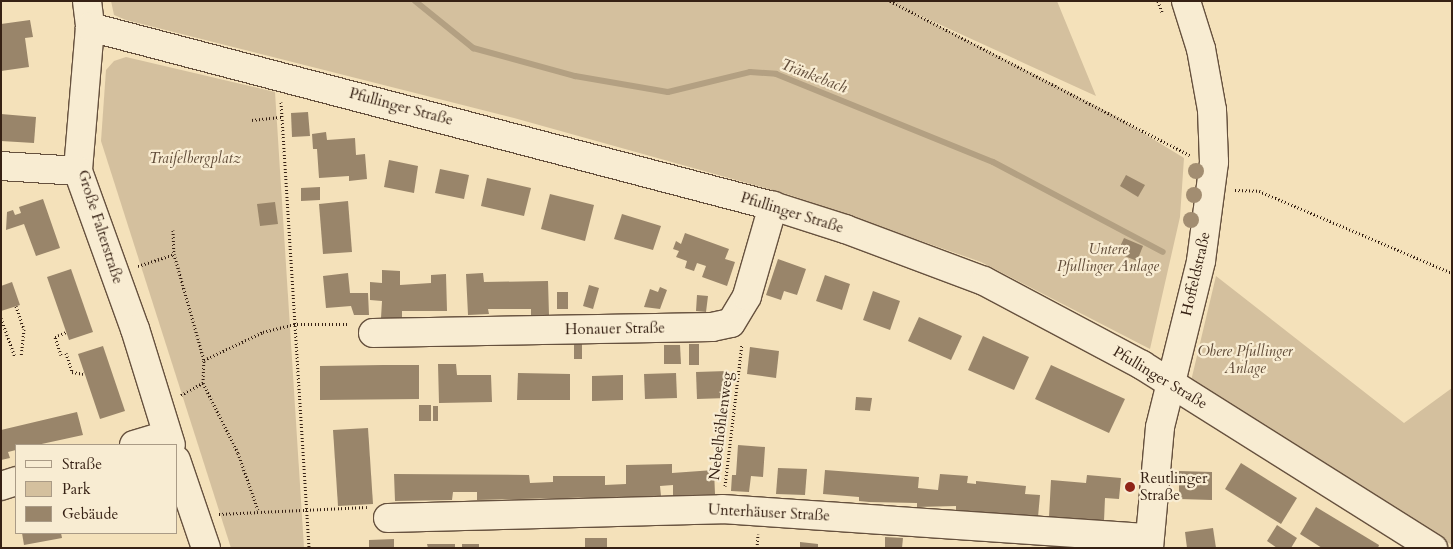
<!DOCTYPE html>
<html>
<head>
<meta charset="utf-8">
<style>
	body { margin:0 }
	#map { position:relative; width:1453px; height:549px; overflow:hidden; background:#f4e1ba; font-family:Cardo,serif }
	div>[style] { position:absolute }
	.green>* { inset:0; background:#d4c09e }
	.stream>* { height:6px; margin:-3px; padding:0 3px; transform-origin:3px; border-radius:3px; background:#b3a082 }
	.building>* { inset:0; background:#99856a }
	.path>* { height:3px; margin-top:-1.5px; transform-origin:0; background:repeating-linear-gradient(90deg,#362114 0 1px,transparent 0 3.5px) }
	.roads { filter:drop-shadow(1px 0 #66513e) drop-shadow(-1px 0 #66513e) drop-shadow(0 1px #66513e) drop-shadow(0 -1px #66513e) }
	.minor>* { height:28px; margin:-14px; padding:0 14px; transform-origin:14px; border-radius:14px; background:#f8ecd2 }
	.trees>* { width:16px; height:16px; margin:-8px; border-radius:50%; background:#a28d71 }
	.dots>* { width:14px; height:14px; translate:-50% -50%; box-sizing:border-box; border:2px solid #f8ecd2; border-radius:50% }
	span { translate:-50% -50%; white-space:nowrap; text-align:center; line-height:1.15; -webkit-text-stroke:4.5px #f8ecd2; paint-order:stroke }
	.street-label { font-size:15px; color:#362114 }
	.park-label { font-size:15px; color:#5e4936; font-style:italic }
	.poi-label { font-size:15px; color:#362114 }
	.left { translate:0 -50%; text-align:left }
	.water-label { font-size:16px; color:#624d3a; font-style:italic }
	.frame { position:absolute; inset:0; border:2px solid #362114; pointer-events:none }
	.legend { position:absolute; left:15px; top:444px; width:162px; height:90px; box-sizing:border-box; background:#f8ecd2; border:1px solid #aa9b86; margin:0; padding:6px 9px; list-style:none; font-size:15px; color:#362114 }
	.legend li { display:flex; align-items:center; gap:10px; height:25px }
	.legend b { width:25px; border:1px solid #aa9b86 }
</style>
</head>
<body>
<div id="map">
	<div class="green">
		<i style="clip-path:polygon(111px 1px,1057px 1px,1096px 96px,908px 10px,1112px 114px,1184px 158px,1180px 217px,1150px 349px,981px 262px,790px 195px,514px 118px,126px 20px,114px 15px)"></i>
		<i style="clip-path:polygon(126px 57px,275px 92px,304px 548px,231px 548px,101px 141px,106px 70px,114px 61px)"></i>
		<i style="clip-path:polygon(1216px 276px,1404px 423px,1452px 388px,1452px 545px,1191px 381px)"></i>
	</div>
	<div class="stream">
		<i style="left:415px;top:1px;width:75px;rotate:39deg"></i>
		<i style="left:473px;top:48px;width:106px;rotate:15.4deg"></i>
		<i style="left:575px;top:76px;width:94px;rotate:9.8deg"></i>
		<i style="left:668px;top:92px;width:84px;rotate:-13.7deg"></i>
		<i style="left:750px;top:72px;width:26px;rotate:4deg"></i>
		<i style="left:776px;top:74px;width:234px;rotate:22.1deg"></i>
		<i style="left:993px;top:162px;width:192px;rotate:27.9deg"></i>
	</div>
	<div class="building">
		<i style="clip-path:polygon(30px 20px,33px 37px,25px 38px,29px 67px,1px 71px,1px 24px)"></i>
		<i style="clip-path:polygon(308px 112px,310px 136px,292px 137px,291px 113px)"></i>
		<i style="clip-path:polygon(1px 114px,36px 117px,34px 143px,1px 141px)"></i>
		<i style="clip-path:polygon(326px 132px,327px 140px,355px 138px,356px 155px,365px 154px,367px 179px,349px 181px,349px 176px,319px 178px,317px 149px,313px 149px,312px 134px)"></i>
		<i style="clip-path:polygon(389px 160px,418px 166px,414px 193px,384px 187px)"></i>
		<i style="clip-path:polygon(440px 169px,469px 175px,464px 199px,435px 193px)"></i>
		<i style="clip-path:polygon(1126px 175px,1145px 185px,1138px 197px,1120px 186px)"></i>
		<i style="clip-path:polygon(487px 178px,531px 188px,524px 216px,481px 206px)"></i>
		<i style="clip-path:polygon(320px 187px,320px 200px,301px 201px,301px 188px)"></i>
		<i style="clip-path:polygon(550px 194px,594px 205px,585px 241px,541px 229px)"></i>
		<i style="clip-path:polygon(43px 199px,60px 248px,36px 256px,24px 224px,6px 230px,7px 212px,13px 210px,15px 215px,21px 213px,19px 207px)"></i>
		<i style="clip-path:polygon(348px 201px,352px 252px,323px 254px,319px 204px)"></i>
		<i style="clip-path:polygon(275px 202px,278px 224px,260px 226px,257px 204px)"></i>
		<i style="clip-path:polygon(622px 214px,661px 226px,653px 250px,614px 239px)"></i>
		<i style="clip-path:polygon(685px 233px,729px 249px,725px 259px,735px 262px,727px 286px,702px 277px,706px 266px,697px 263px,694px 271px,685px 268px,687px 261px,676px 257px,679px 251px,673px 249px,676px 241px,681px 244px)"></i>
		<i style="clip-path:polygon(1124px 238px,1143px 246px,1137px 261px,1117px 253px)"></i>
		<i style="clip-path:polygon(778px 259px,806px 269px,797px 295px,784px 291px,781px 300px,766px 295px)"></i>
		<i style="clip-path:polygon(71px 269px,93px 332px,69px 340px,47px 277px)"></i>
		<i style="clip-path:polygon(382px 270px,400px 271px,400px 285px,431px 283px,431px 275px,446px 274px,447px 311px,402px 311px,402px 318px,381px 318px,382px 301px,370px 300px,370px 282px,382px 283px)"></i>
		<i style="clip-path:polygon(348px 273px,350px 293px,368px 293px,369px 315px,354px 315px,351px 306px,326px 308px,323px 276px)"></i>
		<i style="clip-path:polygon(483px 273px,484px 282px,548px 281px,549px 315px,531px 315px,531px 309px,488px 309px,489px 314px,468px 315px,466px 274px)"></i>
		<i style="clip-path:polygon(825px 275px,850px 284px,842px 310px,816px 301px)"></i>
		<i style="clip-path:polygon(12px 282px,20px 305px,1px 311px,1px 286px)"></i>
		<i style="clip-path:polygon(589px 285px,599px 288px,593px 309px,583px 306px)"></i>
		<i style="clip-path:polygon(660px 287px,667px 290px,660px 309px,644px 307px,650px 289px,658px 292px)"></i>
		<i style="clip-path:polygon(873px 291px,900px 301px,890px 330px,863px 320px)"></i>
		<i style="clip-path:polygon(557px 292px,568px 292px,568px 309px,557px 309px)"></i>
		<i style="clip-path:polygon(697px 295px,708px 296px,706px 312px,696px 311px)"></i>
		<i style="clip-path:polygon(919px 317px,962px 336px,951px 360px,908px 341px)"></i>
		<i style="clip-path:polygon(983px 336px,1029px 357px,1014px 390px,968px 370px)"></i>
		<i style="clip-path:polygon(574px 341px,582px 341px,582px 359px,574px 359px)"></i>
		<i style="clip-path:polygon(689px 344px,699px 344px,699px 365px,689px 365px)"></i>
		<i style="clip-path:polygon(664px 345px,680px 345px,681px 364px,664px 364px)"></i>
		<i style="clip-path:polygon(103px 346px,125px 411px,100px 419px,78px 354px)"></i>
		<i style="clip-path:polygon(750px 347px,779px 351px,776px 378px,747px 374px)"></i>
		<i style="clip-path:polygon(438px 364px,456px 364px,457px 375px,491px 375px,492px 402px,439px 403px)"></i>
		<i style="clip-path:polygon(383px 365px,419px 365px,419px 399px,320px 400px,320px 366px)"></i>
		<i style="clip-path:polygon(1051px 365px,1125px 399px,1109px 433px,1035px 399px)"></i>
		<i style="clip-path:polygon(727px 371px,727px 398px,697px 399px,696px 372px)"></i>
		<i style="clip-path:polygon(518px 373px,570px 374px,570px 400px,517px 400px)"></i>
		<i style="clip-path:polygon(676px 373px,677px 398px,645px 399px,644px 374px)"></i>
		<i style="clip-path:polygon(623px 375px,623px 400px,592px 401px,592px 376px)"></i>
		<i style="clip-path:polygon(856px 397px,872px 398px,870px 411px,855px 410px)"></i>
		<i style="clip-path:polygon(419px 405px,431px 405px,431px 421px,419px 421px)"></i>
		<i style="clip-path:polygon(433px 406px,438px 406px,438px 421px,433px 421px)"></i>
		<i style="clip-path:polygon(77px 412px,83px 435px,37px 445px,16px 445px,16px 450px,8px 452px,10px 458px,1px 460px,1px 430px)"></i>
		<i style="clip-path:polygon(368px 428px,373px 504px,338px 506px,333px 430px)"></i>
		<i style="clip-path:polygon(738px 445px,765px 447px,763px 477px,751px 476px,749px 492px,731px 491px,732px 475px,736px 475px)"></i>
		<i style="clip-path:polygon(1241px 463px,1297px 498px,1281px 524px,1225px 489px)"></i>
		<i style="clip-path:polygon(672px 464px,672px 473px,714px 470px,715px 494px,673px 496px,673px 485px,660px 486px,661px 496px,477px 500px,477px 492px,453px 492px,452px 500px,395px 501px,394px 474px,529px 475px,530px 483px,553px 482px,553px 476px,605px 476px,605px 485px,626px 484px,626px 465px)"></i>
		<i style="clip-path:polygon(778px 468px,807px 469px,805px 495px,776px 494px)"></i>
		<i style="clip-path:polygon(825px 470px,919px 477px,918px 488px,938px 490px,940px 474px,968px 476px,967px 483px,976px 484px,976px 481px,1026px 486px,1025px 494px,1040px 495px,1038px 517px,956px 510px,956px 506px,917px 507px,917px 503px,869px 502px,859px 501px,859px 497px,823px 494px)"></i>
		<i style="clip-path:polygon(1179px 471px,1212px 472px,1212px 500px,1179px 499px)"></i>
		<i style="clip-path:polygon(1087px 475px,1121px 478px,1119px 499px,1105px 498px,1104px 521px,1049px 517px,1051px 480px,1086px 483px)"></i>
		<i style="clip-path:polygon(1316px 507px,1379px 545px,1378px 548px,1322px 548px,1300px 534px)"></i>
		<i style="clip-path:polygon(1277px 525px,1297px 538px,1291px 548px,1277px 548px,1267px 541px)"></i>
		<i style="clip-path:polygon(1213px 528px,1216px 548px,1187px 548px,1185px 532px)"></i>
		<i style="clip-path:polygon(22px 533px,61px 533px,62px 538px,24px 545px)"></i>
		<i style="clip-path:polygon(885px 537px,903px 538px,902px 548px,885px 548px)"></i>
		<i style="clip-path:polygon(585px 538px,607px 538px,607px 548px,585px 548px)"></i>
		<i style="clip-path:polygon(394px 539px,394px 548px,369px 548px,369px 540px)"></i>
		<i style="clip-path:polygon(800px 542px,818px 544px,818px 548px,800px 548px)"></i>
		<i style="clip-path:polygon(427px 544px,455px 544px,455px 548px,428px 548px)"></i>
		<i style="clip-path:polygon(462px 544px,479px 544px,479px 548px,462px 548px)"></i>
	</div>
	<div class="path">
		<i style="left:890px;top:1px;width:337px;rotate:27.2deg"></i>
		<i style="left:1158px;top:1px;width:12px;rotate:70deg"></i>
		<i style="left:281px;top:102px;width:447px;rotate:86.4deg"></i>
		<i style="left:252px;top:120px;width:31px;rotate:-6deg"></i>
		<i style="left:1235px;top:190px;width:24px;rotate:2deg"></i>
		<i style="left:1259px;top:191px;width:210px;rotate:23deg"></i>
		<i style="left:173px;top:230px;width:24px;rotate:88deg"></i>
		<i style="left:138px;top:266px;width:38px;rotate:-18deg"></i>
		<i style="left:174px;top:254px;width:110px;rotate:74.2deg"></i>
		<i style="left:16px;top:306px;width:24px;rotate:71deg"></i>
		<i style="left:24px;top:329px;width:27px;rotate:96deg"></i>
		<i style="left:1px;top:318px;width:41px;rotate:70.3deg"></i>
		<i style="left:66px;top:353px;width:20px;rotate:72deg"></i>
		<i style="left:72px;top:372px;width:13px;rotate:9deg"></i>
		<i style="left:61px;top:355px;width:19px;rotate:-108deg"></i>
		<i style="left:55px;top:337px;width:12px;rotate:-24deg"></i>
		<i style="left:203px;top:383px;width:78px;rotate:63.4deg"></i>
		<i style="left:238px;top:453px;width:60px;rotate:70.7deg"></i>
		<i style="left:181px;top:395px;width:25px;rotate:-29deg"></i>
		<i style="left:203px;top:383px;width:23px;rotate:-88deg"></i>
		<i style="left:204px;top:360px;width:65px;rotate:-25.4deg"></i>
		<i style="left:263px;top:332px;width:32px;rotate:-14deg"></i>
		<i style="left:294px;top:324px;width:56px"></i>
		<i style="left:725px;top:486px;width:143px;rotate:-83.2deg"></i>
		<i style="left:219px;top:514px;width:148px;rotate:-2.7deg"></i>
		<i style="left:757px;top:548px;width:14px;rotate:-86deg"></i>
	</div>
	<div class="roads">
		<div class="minor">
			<i style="left:87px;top:1px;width:26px;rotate:83deg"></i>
			<i style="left:90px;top:27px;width:144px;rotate:94.8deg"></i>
			<i style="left:78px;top:171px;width:168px;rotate:70.2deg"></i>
			<i style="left:135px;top:329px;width:121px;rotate:72.8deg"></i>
			<i style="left:90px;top:27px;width:706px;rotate:14.69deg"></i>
			<i style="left:773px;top:206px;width:76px;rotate:17.7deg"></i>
			<i style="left:845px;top:229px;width:148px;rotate:20.5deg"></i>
			<i style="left:984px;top:281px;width:179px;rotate:28deg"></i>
			<i style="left:1142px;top:365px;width:344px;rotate:32.2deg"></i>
			<i style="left:1px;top:166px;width:77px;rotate:3.7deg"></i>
			<i style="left:373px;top:333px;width:339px;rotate:-1deg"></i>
			<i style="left:712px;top:327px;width:19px;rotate:-12deg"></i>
			<i style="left:731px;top:323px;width:31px;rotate:-59deg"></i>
			<i style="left:747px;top:296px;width:94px;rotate:-73.9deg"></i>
			<i style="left:134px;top:445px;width:34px;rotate:-17deg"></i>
			<i style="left:176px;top:460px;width:93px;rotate:71.2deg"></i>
			<i style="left:1px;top:486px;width:16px;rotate:-18deg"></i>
			<i style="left:388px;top:518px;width:334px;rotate:-1.5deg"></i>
			<i style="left:722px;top:509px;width:428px;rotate:3.9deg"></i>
			<i style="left:1149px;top:548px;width:121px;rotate:-84.8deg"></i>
			<i style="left:1160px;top:427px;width:171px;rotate:-76.1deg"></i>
			<i style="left:1201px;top:261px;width:100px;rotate:-82.5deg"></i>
			<i style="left:1214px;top:162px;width:52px;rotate:-92.2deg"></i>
			<i style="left:1212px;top:110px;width:62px;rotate:-100.2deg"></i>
			<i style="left:1201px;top:49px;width:50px;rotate:-107.4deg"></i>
		</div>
	</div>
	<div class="trees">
		<i style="left:1196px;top:171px"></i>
		<i style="left:1194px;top:195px"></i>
		<i style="left:1191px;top:220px"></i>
	</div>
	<div class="dots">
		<i style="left:1130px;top:487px;background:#8f2418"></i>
	</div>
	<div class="street-label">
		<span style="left:401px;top:107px;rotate:15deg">Pfullinger Straße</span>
		<span style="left:792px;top:213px;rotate:17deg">Pfullinger Straße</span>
		<span style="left:100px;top:227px;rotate:72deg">Große Falterstraße</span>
		<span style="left:1196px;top:274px;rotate:-77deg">Hoffeldstraße</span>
		<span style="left:615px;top:329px;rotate:-1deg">Honauer Straße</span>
		<span style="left:1160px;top:378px;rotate:31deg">Pfullinger Straße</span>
		<span style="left:721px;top:426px;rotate:-83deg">Nebelhöhlenweg</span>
		<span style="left:769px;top:513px;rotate:3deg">Unterhäuser Straße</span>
	</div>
	<div class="park-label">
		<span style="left:195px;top:159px">Traifelbergplatz</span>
		<span style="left:1108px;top:258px">Untere<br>Pfullinger Anlage</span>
		<span style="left:1245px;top:360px">Obere Pfullinger<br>Anlage</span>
	</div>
	<div class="poi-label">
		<span class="left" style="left:1140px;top:487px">Reutlinger<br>Straße</span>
	</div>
	<div class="water-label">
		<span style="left:814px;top:76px;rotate:21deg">Tränkebach</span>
	</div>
	<div class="frame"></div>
	<ul class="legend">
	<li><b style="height:6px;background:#f8ecd2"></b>Straße</li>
	<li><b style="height:14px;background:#d4c09e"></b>Park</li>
	<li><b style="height:14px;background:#99856a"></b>Gebäude</li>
	</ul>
</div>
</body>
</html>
